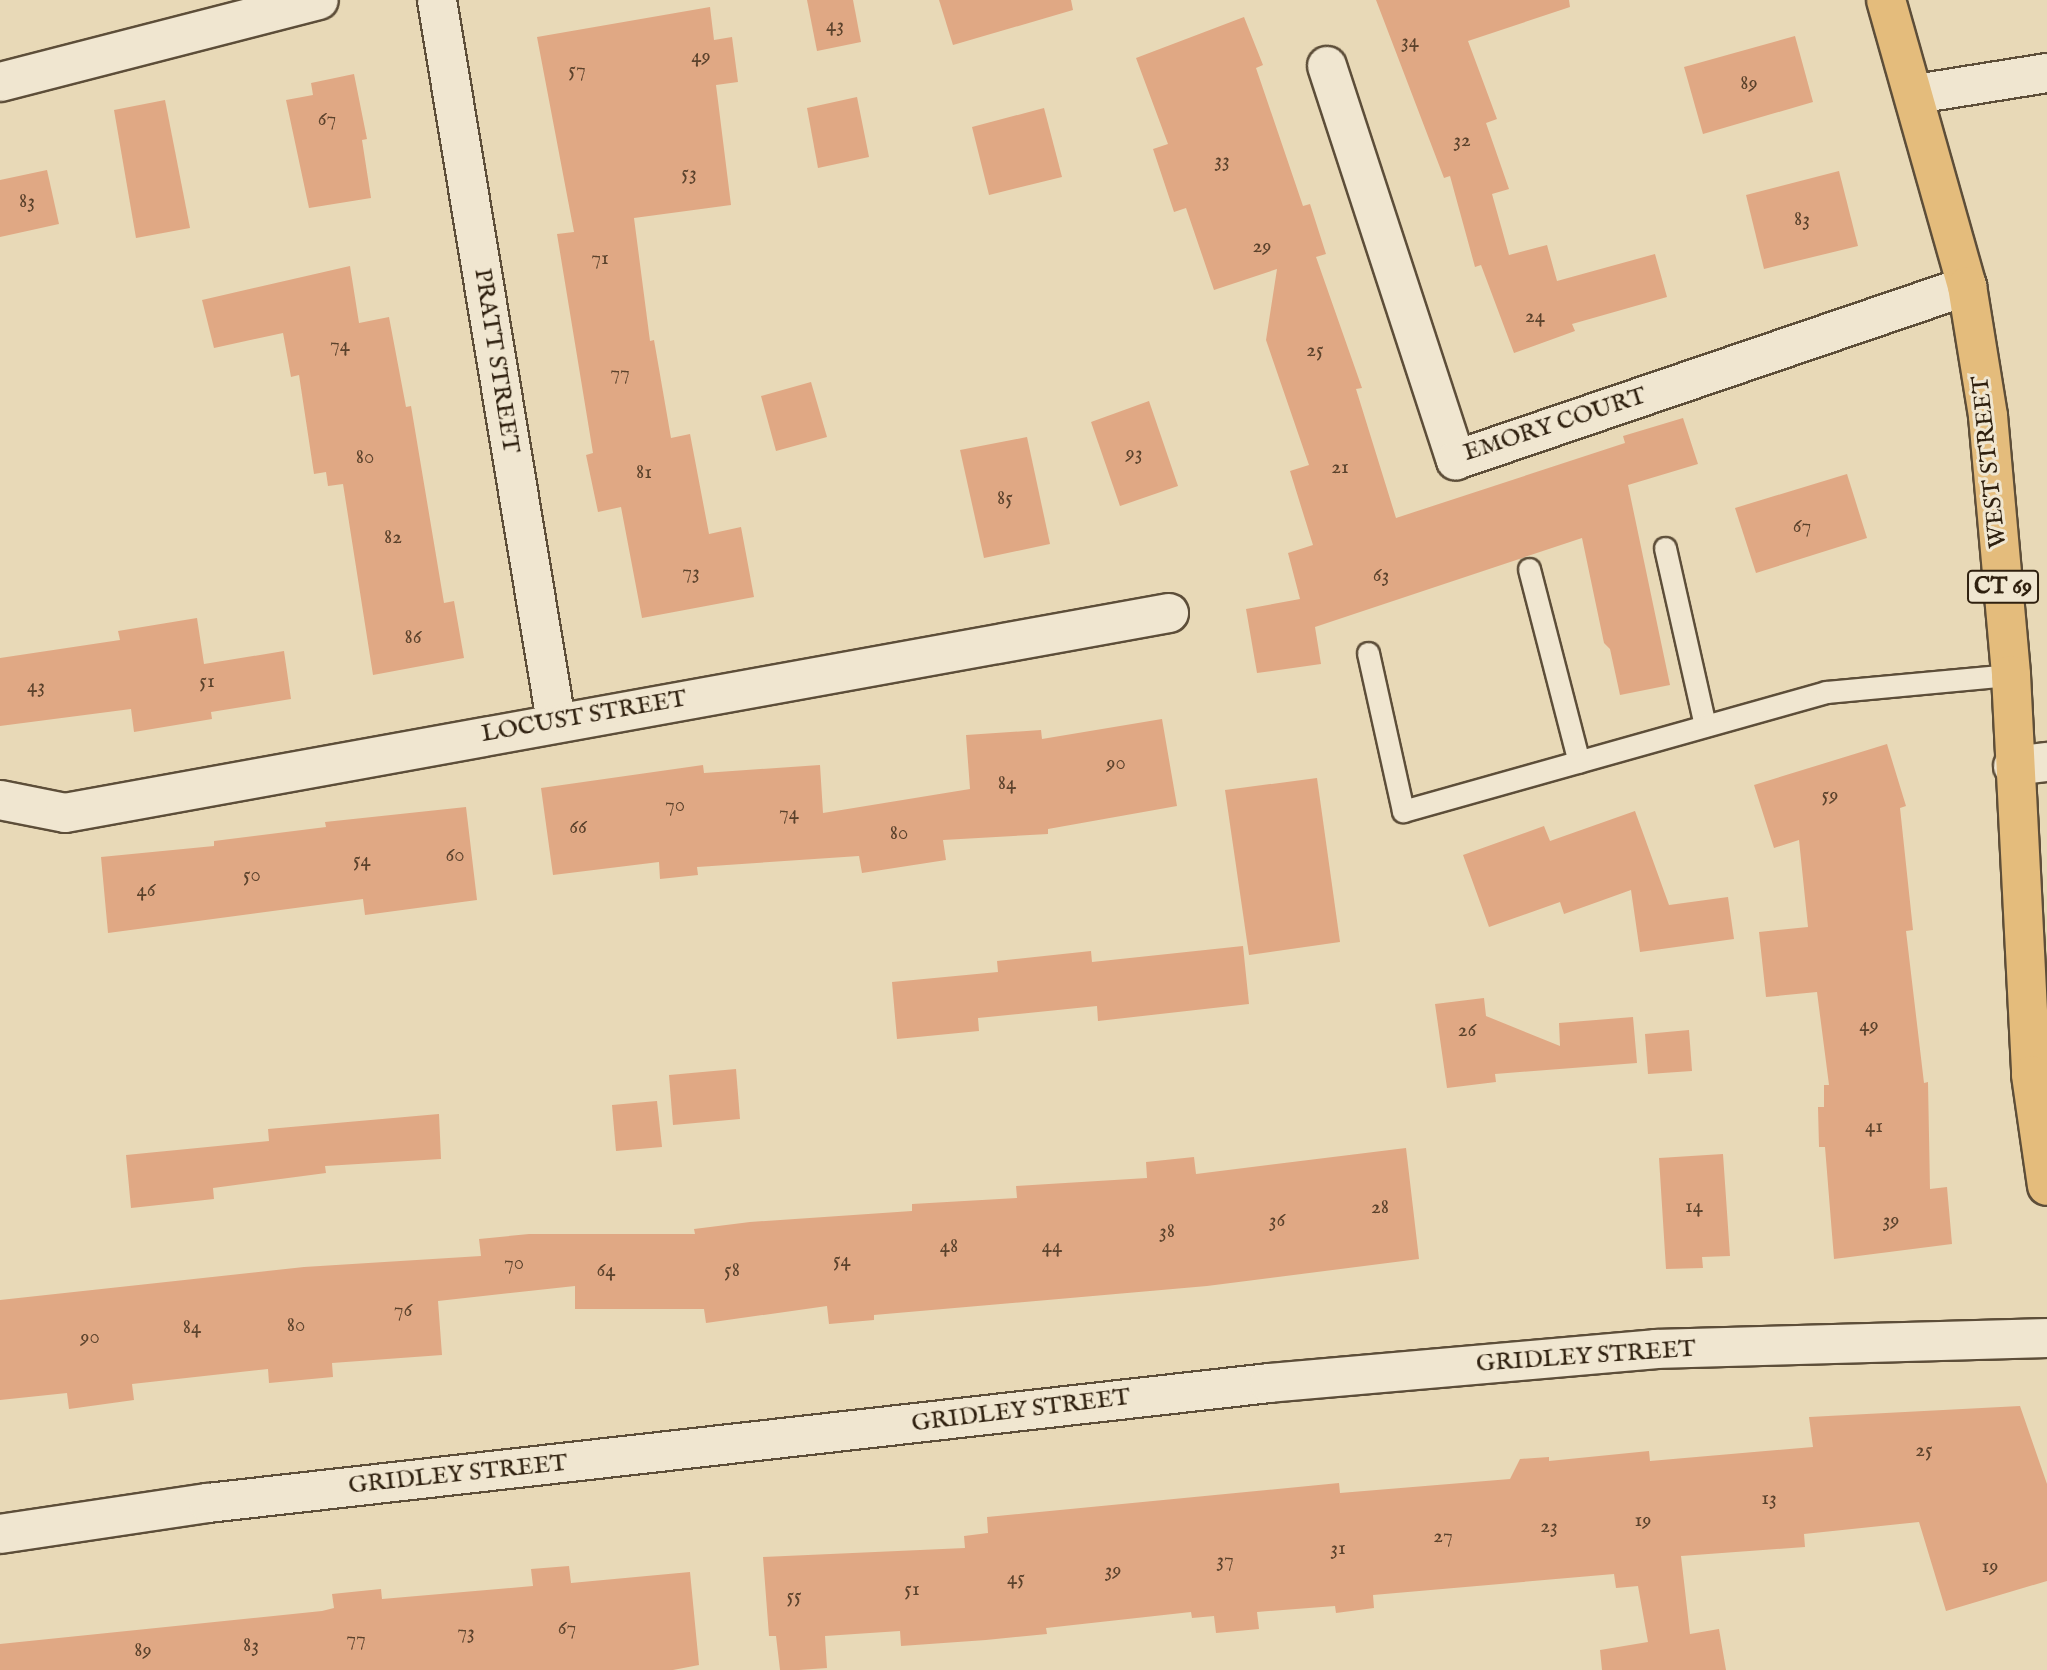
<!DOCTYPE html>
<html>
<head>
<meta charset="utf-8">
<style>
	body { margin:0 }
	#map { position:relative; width:2047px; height:1670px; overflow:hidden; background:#e8d9b7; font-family:"IM FELL English",serif }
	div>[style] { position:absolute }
	.building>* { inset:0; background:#e0a884 }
	.roads { filter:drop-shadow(2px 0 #5d4e39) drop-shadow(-2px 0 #5d4e39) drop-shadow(0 2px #5d4e39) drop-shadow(0 -2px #5d4e39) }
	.lane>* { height:21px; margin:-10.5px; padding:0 10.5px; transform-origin:10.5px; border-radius:10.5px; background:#f0e6d0 }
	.street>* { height:38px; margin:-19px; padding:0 19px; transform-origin:19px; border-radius:19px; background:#f0e6d0 }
	.primary>* { height:38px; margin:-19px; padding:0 19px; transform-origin:19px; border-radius:19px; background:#e4bc7c }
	span { translate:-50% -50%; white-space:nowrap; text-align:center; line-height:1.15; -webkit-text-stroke:6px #f0e6d0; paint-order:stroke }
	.number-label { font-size:21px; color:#5b422c }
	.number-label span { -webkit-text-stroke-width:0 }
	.shield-label span { padding:2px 5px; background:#f0e6d0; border:2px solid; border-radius:5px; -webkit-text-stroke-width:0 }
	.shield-label { font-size:23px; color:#2f200f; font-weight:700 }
	.street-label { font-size:24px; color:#2f200f }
</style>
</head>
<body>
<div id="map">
	<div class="building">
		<i style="clip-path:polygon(807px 0,853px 0,861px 42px,817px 51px)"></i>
		<i style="clip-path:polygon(939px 0,1071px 0,1073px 10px,953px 45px)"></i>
		<i style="clip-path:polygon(1376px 0,1569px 0,1570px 7px,1468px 41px,1497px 119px,1486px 123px,1509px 189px,1492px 194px,1509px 255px,1547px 245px,1557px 281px,1655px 254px,1667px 297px,1572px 324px,1575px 331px,1514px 353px,1481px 265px,1475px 267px,1450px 176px,1444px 178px)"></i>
		<i style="clip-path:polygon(710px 7px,714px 40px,732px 37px,738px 82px,716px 85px,731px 205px,634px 218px,650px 341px,654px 340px,671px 438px,690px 434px,709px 534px,741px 527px,754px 597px,642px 618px,621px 507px,598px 512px,586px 455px,593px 453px,557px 234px,574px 232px,537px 37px)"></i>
		<i style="clip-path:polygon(1244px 17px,1263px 65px,1256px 68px,1303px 206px,1310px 204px,1326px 254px,1316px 257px,1362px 388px,1356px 389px,1396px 518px,1625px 443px,1623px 436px,1683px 418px,1698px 464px,1628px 485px,1670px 685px,1620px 695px,1610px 649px,1604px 643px,1582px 538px,1315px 627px,1321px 664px,1257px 673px,1246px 609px,1300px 599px,1288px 553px,1313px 545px,1290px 471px,1309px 465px,1266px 340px,1277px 269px,1214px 290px,1186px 208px,1174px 212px,1153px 149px,1168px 144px,1136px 58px)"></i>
		<i style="clip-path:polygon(1795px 36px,1813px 102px,1703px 134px,1684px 67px)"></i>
		<i style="clip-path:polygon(354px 74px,367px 139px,362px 140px,371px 198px,309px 208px,286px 100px,313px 95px,311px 83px)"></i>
		<i style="clip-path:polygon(857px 97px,869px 157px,818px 168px,807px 108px)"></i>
		<i style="clip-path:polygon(165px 100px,190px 228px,136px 238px,114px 110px)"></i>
		<i style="clip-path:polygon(1044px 108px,1062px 177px,989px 195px,972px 127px)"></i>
		<i style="clip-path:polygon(47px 170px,59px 224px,0 237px,0 180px)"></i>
		<i style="clip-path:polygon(1839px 171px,1858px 246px,1764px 269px,1746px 195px)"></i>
		<i style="clip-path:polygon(350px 266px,359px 323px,389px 317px,406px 407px,411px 406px,444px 603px,454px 601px,464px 658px,373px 675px,343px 484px,328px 486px,326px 472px,314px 474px,299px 375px,291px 377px,283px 333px,214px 348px,202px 300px)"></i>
		<i style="clip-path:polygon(811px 382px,827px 437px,776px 451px,761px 396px)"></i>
		<i style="clip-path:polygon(1149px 401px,1178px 486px,1120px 506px,1091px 422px)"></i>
		<i style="clip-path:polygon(1027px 437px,1050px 544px,984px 558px,960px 450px)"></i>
		<i style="clip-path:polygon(1847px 474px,1867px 538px,1756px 573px,1735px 508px)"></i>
		<i style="clip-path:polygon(197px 618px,204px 664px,284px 651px,291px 699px,211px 712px,212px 719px,134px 732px,131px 709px,0 726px,0 658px,120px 640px,118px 631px)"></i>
		<i style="clip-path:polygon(1162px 719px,1177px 806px,1048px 829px,1048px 834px,943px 840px,946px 860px,862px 873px,859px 856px,697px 867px,698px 875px,660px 879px,659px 862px,553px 875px,541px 788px,703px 765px,704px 773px,820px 765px,823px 813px,970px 789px,966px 735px,1041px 730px,1042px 739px)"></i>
		<i style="clip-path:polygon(1887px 744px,1906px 806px,1900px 808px,1913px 930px,1906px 931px,1924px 1083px,1928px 1082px,1930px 1189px,1947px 1187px,1952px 1244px,1834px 1259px,1825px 1147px,1819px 1147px,1818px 1107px,1824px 1107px,1824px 1085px,1829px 1085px,1817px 992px,1766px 997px,1759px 932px,1808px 927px,1799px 840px,1774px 848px,1754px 785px)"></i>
		<i style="clip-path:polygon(1317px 778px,1340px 942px,1249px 955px,1225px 790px)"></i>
		<i style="clip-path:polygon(466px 807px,477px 900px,365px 915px,363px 899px,108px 933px,101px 857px,214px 846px,214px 841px,326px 827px,325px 822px)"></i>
		<i style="clip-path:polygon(1635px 811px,1669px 905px,1728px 897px,1734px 939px,1640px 952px,1631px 890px,1564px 914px,1560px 902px,1489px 927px,1463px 855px,1544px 826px,1550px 841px)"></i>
		<i style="clip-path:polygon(1243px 946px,1249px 1004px,1098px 1021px,1097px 1006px,978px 1018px,979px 1031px,897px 1039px,892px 982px,998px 972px,997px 961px,1091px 951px,1092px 962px)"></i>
		<i style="clip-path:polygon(1484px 998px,1486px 1016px,1560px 1046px,1559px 1023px,1633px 1017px,1637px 1063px,1495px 1074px,1496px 1082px,1447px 1088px,1435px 1004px)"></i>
		<i style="clip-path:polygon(1689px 1030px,1692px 1071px,1648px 1074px,1645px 1034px)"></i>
		<i style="clip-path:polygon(736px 1069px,740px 1119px,673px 1125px,669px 1075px)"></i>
		<i style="clip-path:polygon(657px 1101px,662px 1147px,616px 1151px,612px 1105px)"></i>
		<i style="clip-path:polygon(439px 1114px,441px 1159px,325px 1166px,326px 1173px,213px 1188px,214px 1199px,131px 1208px,126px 1155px,269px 1141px,268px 1129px)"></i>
		<i style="clip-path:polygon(1406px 1148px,1419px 1259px,1207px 1286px,874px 1315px,874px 1320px,829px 1324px,827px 1306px,706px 1323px,704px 1309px,575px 1309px,575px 1286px,438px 1301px,442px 1355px,332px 1363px,333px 1377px,269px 1383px,268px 1369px,132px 1384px,134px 1400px,69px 1409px,67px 1393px,0 1400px,0 1300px,304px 1267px,481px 1256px,479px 1239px,529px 1234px,695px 1234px,694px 1229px,750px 1222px,912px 1211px,912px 1204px,1017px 1198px,1016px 1186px,1147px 1178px,1146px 1162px,1194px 1157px,1196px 1174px)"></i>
		<i style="clip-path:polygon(1723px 1154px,1730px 1256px,1702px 1257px,1703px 1268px,1666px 1269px,1659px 1158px)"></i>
		<i style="clip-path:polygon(2020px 1406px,2047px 1484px,2047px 1581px,1946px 1611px,1919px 1522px,1804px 1534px,1805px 1547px,1681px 1556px,1690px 1634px,1719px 1629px,1726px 1670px,1602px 1670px,1600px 1650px,1648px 1642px,1638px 1586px,1616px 1588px,1614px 1574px,1373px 1595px,1374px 1608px,1336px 1613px,1335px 1606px,1257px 1612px,1259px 1629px,1216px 1633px,1214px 1616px,1192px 1618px,1191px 1612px,1046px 1628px,1047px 1634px,986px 1640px,901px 1646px,900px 1631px,825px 1636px,827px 1668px,799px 1670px,780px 1670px,776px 1636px,769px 1636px,763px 1557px,965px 1548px,964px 1536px,988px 1533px,987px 1517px,1339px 1483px,1340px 1493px,1510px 1479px,1520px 1459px,1549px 1457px,1549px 1461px,1649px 1451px,1650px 1461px,1813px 1447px,1809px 1417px)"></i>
		<i style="clip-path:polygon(569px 1566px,571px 1583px,690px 1572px,699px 1665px,673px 1670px,0 1670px,0 1644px,322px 1611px,334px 1608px,332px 1594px,381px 1589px,382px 1599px,533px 1586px,531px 1569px)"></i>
	</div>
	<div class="roads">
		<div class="lane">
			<i style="left:1665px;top:548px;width:182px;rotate:77.3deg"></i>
			<i style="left:1529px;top:569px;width:199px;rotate:75.5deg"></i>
			<i style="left:1368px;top:653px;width:162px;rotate:77.5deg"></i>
			<i style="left:1403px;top:811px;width:439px;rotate:-15.7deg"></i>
			<i style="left:1826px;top:692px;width:186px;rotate:-5.3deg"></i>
		</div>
		<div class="street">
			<i style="left:437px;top:0;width:731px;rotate:80.63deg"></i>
			<i style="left:1327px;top:66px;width:415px;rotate:71.9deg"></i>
			<i style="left:1456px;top:460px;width:540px;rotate:-18.8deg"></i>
			<i style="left:0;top:82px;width:329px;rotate:-14.4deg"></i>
			<i style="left:1916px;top:94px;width:133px;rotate:-9.1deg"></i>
			<i style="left:2013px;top:766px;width:34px;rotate:-7deg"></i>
			<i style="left:0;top:800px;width:66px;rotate:11.3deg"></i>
			<i style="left:65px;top:813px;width:1122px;rotate:-10.27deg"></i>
			<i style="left:0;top:1534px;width:210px;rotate:-8.5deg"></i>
			<i style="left:208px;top:1503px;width:1068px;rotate:-6.45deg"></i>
			<i style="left:1269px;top:1383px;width:388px;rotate:-5deg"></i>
			<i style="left:1656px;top:1349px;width:391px;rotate:-1.6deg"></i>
		</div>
		<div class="primary">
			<i style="left:1886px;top:0;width:297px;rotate:74.2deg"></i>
			<i style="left:1967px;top:286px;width:132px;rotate:80.8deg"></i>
			<i style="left:1988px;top:416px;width:260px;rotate:84.9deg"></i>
			<i style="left:2011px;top:675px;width:400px;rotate:87.1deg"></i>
			<i style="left:2031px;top:1075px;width:112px;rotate:81.8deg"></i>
		</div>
	</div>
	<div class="number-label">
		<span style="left:835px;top:26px">43</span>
		<span style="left:1410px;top:42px">34</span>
		<span style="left:701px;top:57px">49</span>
		<span style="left:577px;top:71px">57</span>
		<span style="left:1749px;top:84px">89</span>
		<span style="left:327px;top:120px">67</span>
		<span style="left:1462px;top:141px">32</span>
		<span style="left:1222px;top:161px">33</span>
		<span style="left:689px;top:174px">53</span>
		<span style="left:27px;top:202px">83</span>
		<span style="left:1802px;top:220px">83</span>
		<span style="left:1262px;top:247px">29</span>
		<span style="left:600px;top:259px">71</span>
		<span style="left:1535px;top:317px">24</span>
		<span style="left:340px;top:346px">74</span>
		<span style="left:1315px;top:351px">25</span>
		<span style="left:620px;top:374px">77</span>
		<span style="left:1134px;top:454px">93</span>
		<span style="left:365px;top:458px">80</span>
		<span style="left:1340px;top:468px">21</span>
		<span style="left:644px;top:473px">81</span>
		<span style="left:1005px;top:499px">85</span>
		<span style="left:1802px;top:527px">67</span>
		<span style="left:393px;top:538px">82</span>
		<span style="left:691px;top:573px">73</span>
		<span style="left:1381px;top:576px">63</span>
		<span style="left:413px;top:638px">86</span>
		<span style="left:207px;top:682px">51</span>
		<span style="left:36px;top:687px">43</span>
		<span style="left:1116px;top:764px">90</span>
		<span style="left:1007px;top:784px">84</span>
		<span style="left:1830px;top:796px">59</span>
		<span style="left:675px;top:806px">70</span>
		<span style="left:789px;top:814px">74</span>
		<span style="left:578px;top:828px">66</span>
		<span style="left:899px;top:834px">80</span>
		<span style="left:455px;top:856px">60</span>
		<span style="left:362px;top:861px">54</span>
		<span style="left:252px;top:876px">50</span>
		<span style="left:146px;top:891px">46</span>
		<span style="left:1869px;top:1026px">49</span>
		<span style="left:1467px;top:1031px">26</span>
		<span style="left:1874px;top:1127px">41</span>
		<span style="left:1694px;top:1207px">14</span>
		<span style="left:1380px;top:1208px">28</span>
		<span style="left:1277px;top:1221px">36</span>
		<span style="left:1891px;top:1221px">39</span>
		<span style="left:1167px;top:1232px">38</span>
		<span style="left:949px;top:1247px">48</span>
		<span style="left:1052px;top:1247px">44</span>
		<span style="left:842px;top:1261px">54</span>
		<span style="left:514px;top:1264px">70</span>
		<span style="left:606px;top:1271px">64</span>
		<span style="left:732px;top:1271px">58</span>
		<span style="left:403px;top:1311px">76</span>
		<span style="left:296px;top:1326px">80</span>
		<span style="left:192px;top:1328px">84</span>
		<span style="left:90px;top:1338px">90</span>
		<span style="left:1924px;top:1451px">25</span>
		<span style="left:1769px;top:1499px">13</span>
		<span style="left:1643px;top:1521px">19</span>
		<span style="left:1549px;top:1527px">23</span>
		<span style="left:1443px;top:1537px">27</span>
		<span style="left:1338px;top:1549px">31</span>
		<span style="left:1225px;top:1561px">37</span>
		<span style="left:1990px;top:1567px">19</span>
		<span style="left:1113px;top:1571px">39</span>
		<span style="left:1016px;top:1579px">45</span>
		<span style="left:912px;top:1590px">51</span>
		<span style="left:794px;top:1597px">55</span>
		<span style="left:567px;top:1629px">67</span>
		<span style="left:466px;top:1633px">73</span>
		<span style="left:356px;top:1640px">77</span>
		<span style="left:251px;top:1646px">83</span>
		<span style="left:143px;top:1651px">89</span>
	</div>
	<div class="shield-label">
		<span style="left:2003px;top:587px">CT 69</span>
	</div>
	<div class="street-label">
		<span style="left:496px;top:361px;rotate:81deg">PRATT STREET</span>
		<span style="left:1555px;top:425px;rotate:-18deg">EMORY COURT</span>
		<span style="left:1990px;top:462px;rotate:-96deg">WEST STREET</span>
		<span style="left:584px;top:717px;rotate:-10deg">LOCUST STREET</span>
		<span style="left:1586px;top:1357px;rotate:-4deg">GRIDLEY STREET</span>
		<span style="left:1021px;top:1411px;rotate:-7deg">GRIDLEY STREET</span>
		<span style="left:458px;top:1475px;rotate:-6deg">GRIDLEY STREET</span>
	</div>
</div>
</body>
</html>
